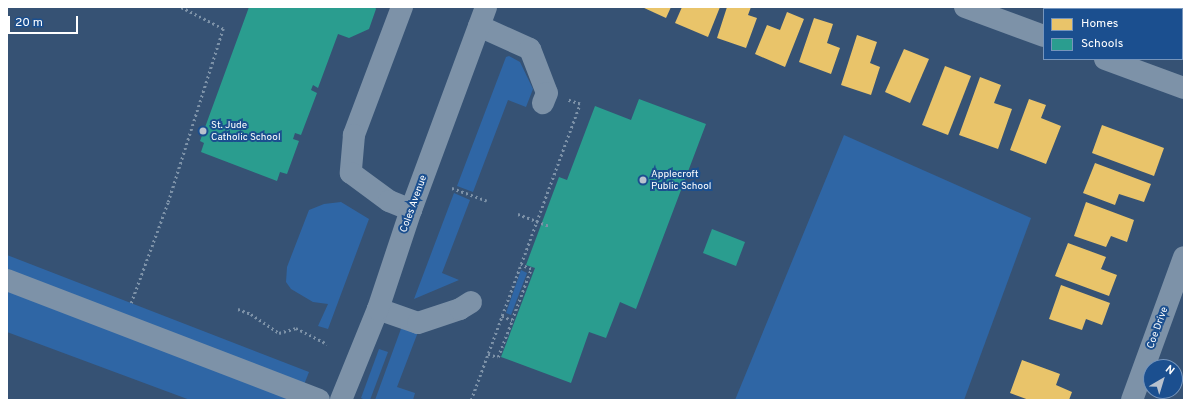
<!DOCTYPE html>
<html>
<head>
<meta charset="utf-8">
<style>
	body { margin:0 }
	#map { position:relative; width:1191px; height:407px; overflow:hidden; background:#365274; font-family:Overpass,sans-serif }
	div>[style] { position:absolute }
	.green>* { inset:0; background:#2f66a5 }
	.homes>* { inset:0; background:#e9c46a }
	.schools>* { inset:0; background:#2a9d8f }
	.path>* { height:2.5px; margin-top:-1.25px; transform-origin:0; background:repeating-linear-gradient(90deg,#7d92a8 0 2px,transparent 0 5px) }
	.minor>* { height:22px; margin:-11px; padding:0 11px; transform-origin:11px; border-radius:11px; background:#7d92a8 }
	.dots>* { width:11px; height:11px; translate:-50% -50%; box-sizing:border-box; border:2px solid #1b4f8f; border-radius:50% }
	span { translate:-50% -50%; white-space:nowrap; text-align:center; line-height:1.15; -webkit-text-stroke:4px #1b4f8f; paint-order:stroke }
	.poi-label { font-size:10px; color:#fff }
	.left { translate:0 -50%; text-align:left }
	.street-label { font-size:10px; color:#fff }
	.frame { position:absolute; inset:0; border:8px solid #fff; pointer-events:none }
	.legend { position:absolute; left:1043px; top:8px; width:140px; height:52px; box-sizing:border-box; background:#1b4f8f; border:1px solid #7695bc; margin:0; padding:5px 7px; list-style:none; font-size:12px; color:#fff }
	.legend li { display:flex; align-items:center; gap:8px; height:20px }
	.legend b { width:20px; border:1px solid #7695bc }
	.north { position:absolute; left:1143px; top:359px; width:40px; height:40px; box-sizing:border-box; background:#1b4f8f; border:1px solid #7695bc; border-radius:50%; rotate:38deg; font-size:11px; font-weight:700; line-height:16px; text-align:center; color:#fff }
	.north::after { content:''; display:block; margin:auto; width:14px; height:18px; background:#b9c2ce; clip-path:polygon(50% 0,100% 100%,50% 72%,0 100%) }
	.scale { position:absolute; left:8px; top:16px; width:70px; height:18px; box-sizing:border-box; border:2px solid #fff; border-top:0; padding-left:5px; font-size:12px; line-height:14px; white-space:nowrap; color:#fff; -webkit-text-stroke:3px #1b4f8f; paint-order:stroke }
</style>
</head>
<body>
<div id="map">
	<div class="green">
		<i style="clip-path:polygon(509px 56px,520px 62px,533px 89px,526px 107px,508px 100px,473px 192px,457px 186px,506px 57px)"></i>
		<i style="clip-path:polygon(844px 135px,1031px 218px,964px 400px,735px 400px)"></i>
		<i style="clip-path:polygon(454px 193px,470px 200px,442px 273px,459px 280px,414px 299px)"></i>
		<i style="clip-path:polygon(341px 202px,369px 219px,328px 329px,318px 326px,328px 304px,313px 302px,291px 289px,286px 282px,287px 267px,309px 210px,324px 204px)"></i>
		<i style="clip-path:polygon(7px 255px,309px 372px,298px 400px,190px 400px,7px 332px)"></i>
		<i style="clip-path:polygon(521px 270px,527px 273px,511px 315px,506px 313px)"></i>
		<i style="clip-path:polygon(402px 326px,418px 332px,397px 387px,415px 393px,413px 400px,375px 400px)"></i>
		<i style="clip-path:polygon(379px 349px,388px 352px,370px 400px,365px 400px,361px 398px)"></i>
	</div>
	<div class="homes">
		<i style="clip-path:polygon(642px 7px,671px 7px,666px 18px)"></i>
		<i style="clip-path:polygon(682px 7px,720px 7px,708px 37px,675px 23px)"></i>
		<i style="clip-path:polygon(727px 7px,751px 7px,748px 15px,757px 18px,746px 48px,717px 38px)"></i>
		<i style="clip-path:polygon(1109px 7px,1146px 7px,1108px 9px)"></i>
		<i style="clip-path:polygon(1154px 7px,1184px 7px,1182px 22px,1182px 9px,1153px 9px)"></i>
		<i style="clip-path:polygon(787px 12px,804px 19px,785px 67px,755px 54px,767px 25px,780px 30px)"></i>
		<i style="clip-path:polygon(814px 18px,833px 24px,827px 43px,840px 48px,831px 74px,799px 62px)"></i>
		<i style="clip-path:polygon(857px 35px,877px 42px,870px 63px,880px 67px,871px 95px,841px 85px)"></i>
		<i style="clip-path:polygon(904px 49px,929px 59px,910px 103px,885px 92px)"></i>
		<i style="clip-path:polygon(945px 66px,971px 76px,948px 135px,922px 125px)"></i>
		<i style="clip-path:polygon(980px 77px,1001px 85px,994px 103px,1012px 109px,998px 149px,959px 135px)"></i>
		<i style="clip-path:polygon(1029px 99px,1046px 105px,1041px 118px,1061px 126px,1046px 164px,1010px 150px)"></i>
		<i style="clip-path:polygon(1102px 125px,1164px 148px,1154px 176px,1092px 153px)"></i>
		<i style="clip-path:polygon(1095px 163px,1151px 184px,1144px 202px,1119px 194px,1115px 205px,1083px 193px)"></i>
		<i style="clip-path:polygon(1086px 202px,1134px 220px,1127px 242px,1111px 236px,1106px 247px,1074px 236px)"></i>
		<i style="clip-path:polygon(1068px 243px,1106px 257px,1101px 269px,1117px 275px,1109px 296px,1055px 276px)"></i>
		<i style="clip-path:polygon(1061px 285px,1110px 303px,1102px 325px,1086px 319px,1082px 330px,1049px 319px)"></i>
		<i style="clip-path:polygon(1022px 360px,1060px 374px,1056px 385px,1072px 392px,1069px 400px,1029px 400px,1010px 393px)"></i>
	</div>
	<div class="schools">
		<i style="clip-path:polygon(249px 7px,375px 7px,376px 9px,369px 29px,349px 38px,338px 34px,318px 88px,313px 85px,311px 90px,317px 93px,301px 135px,295px 133px,293px 139px,299px 141px,287px 174px,280px 172px,277px 181px,201px 152px,204px 143px,200px 141px)"></i>
		<i style="clip-path:polygon(639px 99px,706px 124px,636px 309px,620px 302px,606px 338px,589px 332px,571px 383px,501px 357px,535px 268px,526px 265px,559px 177px,567px 180px,595px 106px,631px 120px)"></i>
		<i style="clip-path:polygon(712px 229px,745px 242px,736px 266px,703px 253px)"></i>
	</div>
	<div class="path">
		<i style="left:452px;top:188px;width:37px;rotate:20deg"></i>
		<i style="left:518px;top:214px;width:34px;rotate:21deg"></i>
		<i style="left:131px;top:303px;width:108px;rotate:-69.9deg"></i>
		<i style="left:168px;top:202px;width:182px;rotate:-72.4deg"></i>
		<i style="left:223px;top:29px;width:48px;rotate:-152.9deg"></i>
		<i style="left:238px;top:309px;width:14px;rotate:21deg"></i>
		<i style="left:251px;top:314px;width:34px;rotate:34deg"></i>
		<i style="left:279px;top:333px;width:18px;rotate:-16deg"></i>
		<i style="left:296px;top:328px;width:35px;rotate:27deg"></i>
		<i style="left:502px;top:316px;width:11px;rotate:22deg"></i>
		<i style="left:512px;top:320px;width:54px;rotate:-69.6deg"></i>
		<i style="left:531px;top:269px;width:11px;rotate:-158deg"></i>
		<i style="left:488px;top:354px;width:10px;rotate:17deg"></i>
		<i style="left:498px;top:357px;width:40px;rotate:-69deg"></i>
		<i style="left:471px;top:400px;width:315px;rotate:-69.8deg"></i>
		<i style="left:580px;top:104px;width:13px;rotate:-162deg"></i>
	</div>
	<div class="minor">
		<i style="left:402px;top:7px;width:137px;rotate:110.6deg"></i>
		<i style="left:354px;top:135px;width:38px;rotate:95deg"></i>
		<i style="left:351px;top:173px;width:47px;rotate:36.4deg"></i>
		<i style="left:389px;top:201px;width:24px;rotate:22deg"></i>
		<i style="left:965px;top:7px;width:84px;rotate:20.2deg"></i>
		<i style="left:479px;top:26px;width:56px;rotate:24.3deg"></i>
		<i style="left:530px;top:49px;width:47px;rotate:68.9deg"></i>
		<i style="left:547px;top:93px;width:11px;rotate:112deg"></i>
		<i style="left:1105px;top:59px;width:84px;rotate:20.2deg"></i>
		<i style="left:7px;top:280px;width:334px;rotate:21deg"></i>
		<i style="left:378px;top:309px;width:42px;rotate:19.3deg"></i>
		<i style="left:418px;top:323px;width:44px;rotate:-18.4deg"></i>
		<i style="left:460px;top:309px;width:13px;rotate:-32deg"></i>
		<i style="left:341px;top:400px;width:98px;rotate:-67.9deg"></i>
		<i style="left:378px;top:309px;width:104px;rotate:-71.6deg"></i>
		<i style="left:411px;top:210px;width:216px;rotate:-69.7deg"></i>
		<i style="left:1132px;top:400px;width:152px;rotate:-70deg"></i>
	</div>
	<div class="dots">
		<i style="left:203px;top:131px;background:#b9c2ce"></i>
		<i style="left:643px;top:180px;background:#b9c2ce"></i>
	</div>
	<div class="poi-label">
		<span class="left" style="left:211px;top:131px">St. Jude<br>Catholic School</span>
		<span class="left" style="left:651px;top:180px">Applecroft<br>Public School</span>
	</div>
	<div class="street-label">
		<span style="left:414px;top:204px;rotate:-70deg">Coles Avenue</span>
		<span style="left:1158px;top:328px;rotate:-70deg">Coe Drive</span>
	</div>
	<div class="frame"></div>
	<ul class="legend">
	<li><b style="height:11px;background:#e9c46a"></b>Homes</li>
	<li><b style="height:11px;background:#2a9d8f"></b>Schools</li>
	</ul>
	<div class="north">N</div>
	<div class="scale">20 m</div>
</div>
</body>
</html>
